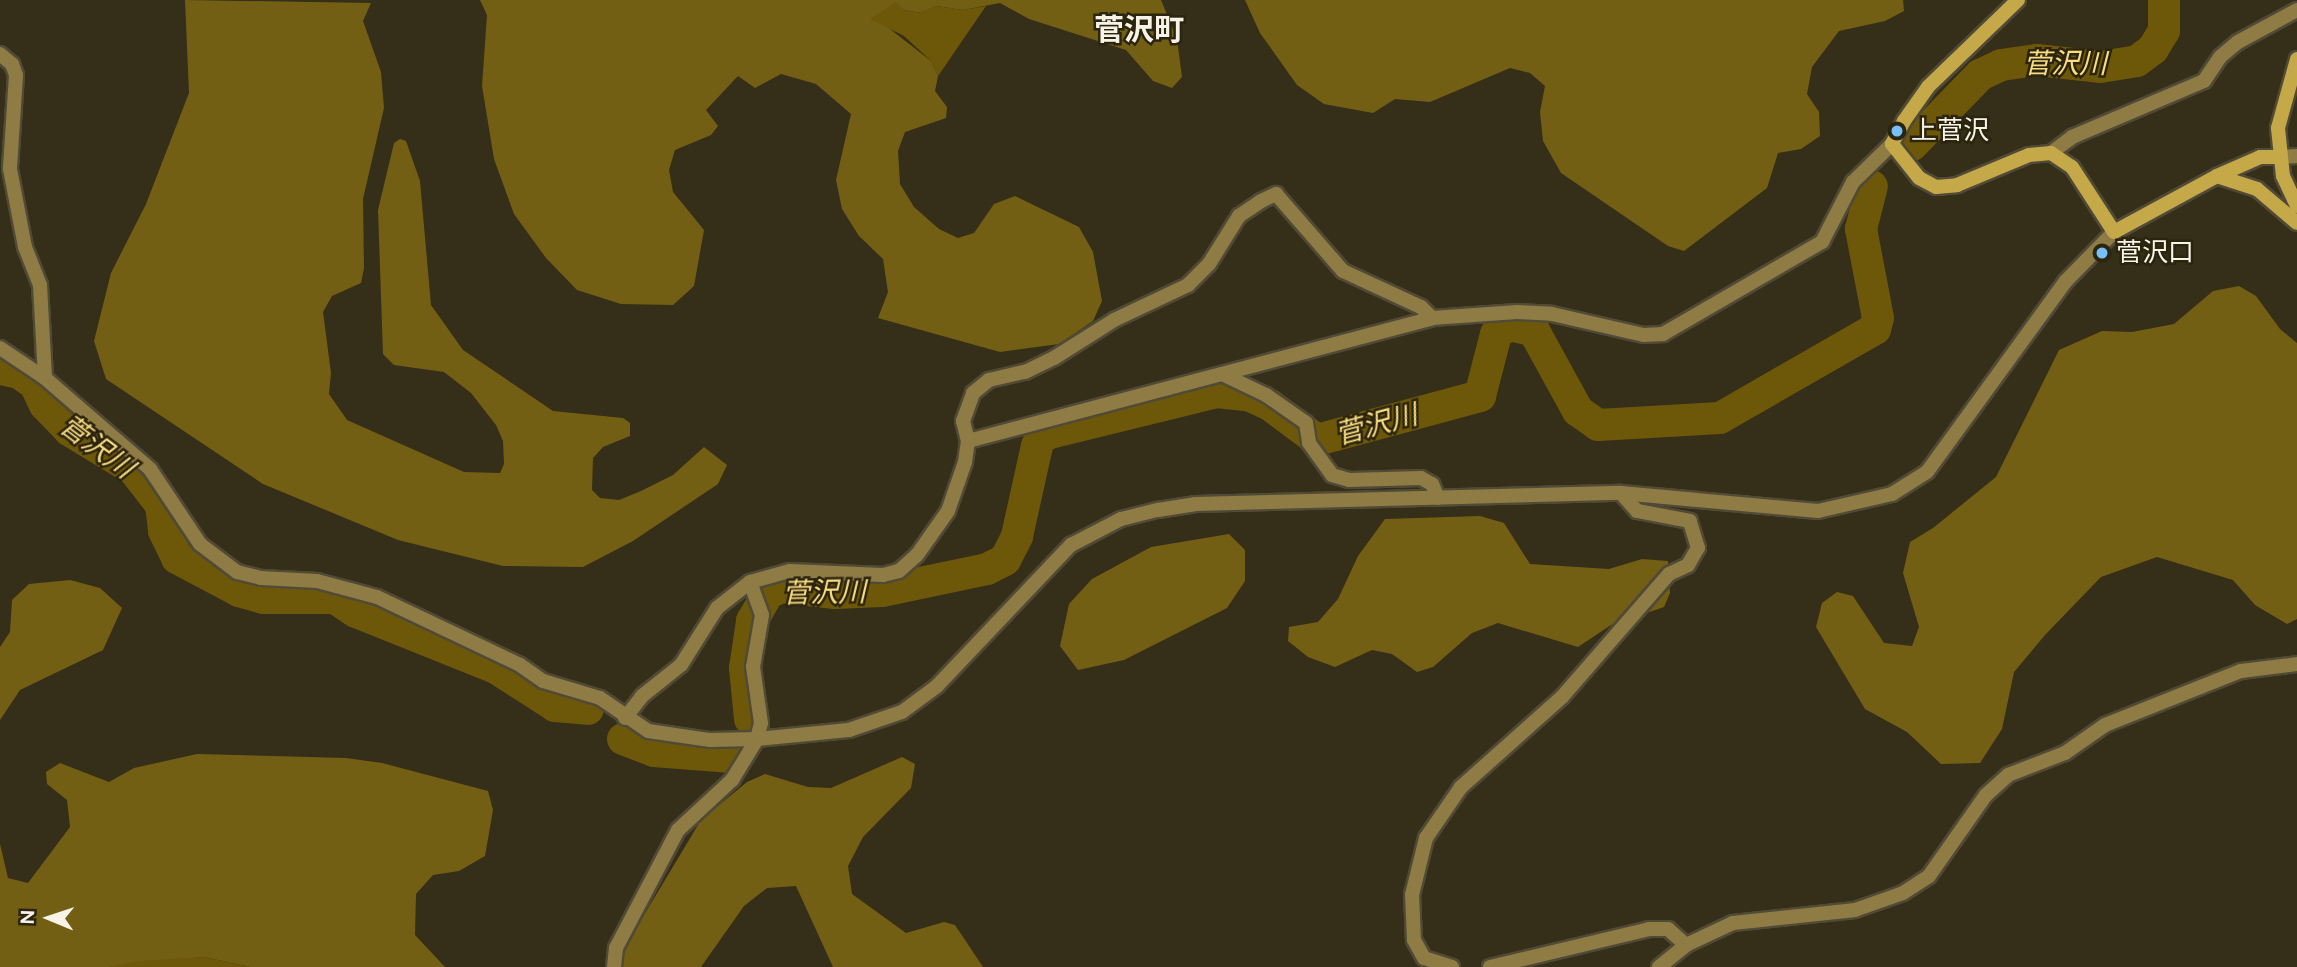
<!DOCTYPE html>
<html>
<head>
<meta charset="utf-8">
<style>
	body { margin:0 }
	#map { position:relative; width:2297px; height:967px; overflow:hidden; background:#352e19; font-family:Figtree,"Noto Sans JP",sans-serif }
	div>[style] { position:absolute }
	.forest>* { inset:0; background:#735f14 }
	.water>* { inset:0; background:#6d5809 }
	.river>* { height:32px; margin:-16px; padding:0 16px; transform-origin:16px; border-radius:16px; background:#6d5809 }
	.roads { filter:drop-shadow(2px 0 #504a36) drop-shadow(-2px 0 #504a36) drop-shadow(0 2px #504a36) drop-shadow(0 -2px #504a36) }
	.minor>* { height:14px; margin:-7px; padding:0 7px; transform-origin:7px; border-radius:7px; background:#8e7c44 }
	.tertiary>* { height:14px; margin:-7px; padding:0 7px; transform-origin:7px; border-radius:7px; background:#8e7c44 }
	.secondary>* { height:14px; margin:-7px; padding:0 7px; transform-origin:7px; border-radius:7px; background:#c5a848 }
	.dots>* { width:19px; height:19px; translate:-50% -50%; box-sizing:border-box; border:4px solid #2b240f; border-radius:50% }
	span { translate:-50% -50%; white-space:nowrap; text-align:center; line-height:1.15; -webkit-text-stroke:5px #2b240f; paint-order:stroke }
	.poi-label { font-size:26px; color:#f7f3e6 }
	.left { translate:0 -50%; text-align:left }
	.water-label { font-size:28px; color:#f9dc80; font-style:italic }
	.quarter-label { font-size:30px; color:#f7f3e6; font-weight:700 }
	.north { position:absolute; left:14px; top:883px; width:70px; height:70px; -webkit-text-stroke:5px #2b240f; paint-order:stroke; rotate:272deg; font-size:19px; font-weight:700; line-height:28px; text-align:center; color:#f7f3e6 }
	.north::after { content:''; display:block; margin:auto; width:24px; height:32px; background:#f7f3e6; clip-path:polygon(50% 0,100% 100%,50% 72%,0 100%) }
</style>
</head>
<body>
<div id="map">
	<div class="forest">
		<i style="clip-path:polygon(185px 0,371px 3px,363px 21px,381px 72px,384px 108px,363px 199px,364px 268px,361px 283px,332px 296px,323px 312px,331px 373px,329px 394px,347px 420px,464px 472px,500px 473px,504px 464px,503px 441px,496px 425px,471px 393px,444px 372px,394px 365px,383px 354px,378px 210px,394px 143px,400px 139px,406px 141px,420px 181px,431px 305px,463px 350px,553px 411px,623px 418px,630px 423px,630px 436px,603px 447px,593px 458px,592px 490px,600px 498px,619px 500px,641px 491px,673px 475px,704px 447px,727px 465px,718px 484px,633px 541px,583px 567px,503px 566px,398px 540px,263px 484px,106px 379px,94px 341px,111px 273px,146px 204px,189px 93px)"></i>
		<i style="clip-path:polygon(480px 0,1161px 0,1177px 39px,1182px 77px,1172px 88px,1153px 81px,1126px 50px,1029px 19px,1000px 3px,963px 10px,936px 6px,921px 13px,904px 10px,890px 29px,931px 61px,938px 76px,935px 91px,947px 107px,946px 118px,905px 132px,898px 151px,900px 184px,914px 207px,939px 229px,958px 238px,974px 233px,994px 204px,1015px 196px,1079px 227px,1093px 252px,1102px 301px,1093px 321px,1059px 344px,1000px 352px,878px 318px,888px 292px,883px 259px,859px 236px,842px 209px,836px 180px,851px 114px,816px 84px,781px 74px,755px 88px,738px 76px,706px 110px,718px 126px,711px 135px,675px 150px,669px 170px,673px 192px,704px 230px,694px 286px,673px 305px,621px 304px,577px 290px,546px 258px,514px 214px,494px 159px,482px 86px,487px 15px)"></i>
		<i style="clip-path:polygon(1245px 0,1903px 0,1904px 11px,1885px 21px,1839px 31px,1812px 67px,1807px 94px,1819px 112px,1820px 136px,1801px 149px,1778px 153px,1767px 188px,1684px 251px,1668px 246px,1561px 173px,1543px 141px,1540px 112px,1545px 86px,1530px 73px,1510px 68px,1430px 102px,1395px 99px,1373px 113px,1324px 104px,1297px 85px,1260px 33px)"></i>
		<i style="clip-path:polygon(2239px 286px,2256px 296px,2280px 329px,2297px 343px,2297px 619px,2287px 624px,2255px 605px,2233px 580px,2157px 557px,2101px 577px,2045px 635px,2014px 672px,2002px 729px,1980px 763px,1941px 764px,1907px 732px,1865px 709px,1816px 627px,1822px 603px,1837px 592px,1853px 596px,1884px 643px,1912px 646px,1919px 627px,1903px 573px,1910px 542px,1933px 528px,1996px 477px,2059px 350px,2102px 331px,2132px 332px,2174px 324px,2213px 291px)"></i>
		<i style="clip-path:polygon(1480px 516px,1504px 523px,1530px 564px,1609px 569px,1642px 559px,1668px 561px,1670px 593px,1664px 607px,1611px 625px,1578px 647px,1498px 623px,1472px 633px,1433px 667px,1417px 672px,1392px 654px,1372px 650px,1335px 667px,1308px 657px,1288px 641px,1289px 627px,1318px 622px,1338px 599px,1358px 556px,1385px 519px)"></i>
		<i style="clip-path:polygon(1229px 534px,1245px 550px,1245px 581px,1227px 608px,1124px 660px,1078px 670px,1060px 646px,1069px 604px,1092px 579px,1151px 547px)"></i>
		<i style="clip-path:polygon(70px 580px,100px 588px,122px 608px,103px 650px,20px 690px,0 720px,0 647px,10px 632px,12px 600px,29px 584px)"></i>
		<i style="clip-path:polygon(197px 754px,346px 758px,382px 763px,488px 791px,493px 810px,485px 856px,459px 871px,433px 875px,416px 894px,415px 935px,445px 967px,250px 967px,204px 957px,109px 967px,0 967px,0 844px,8px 878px,28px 883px,70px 827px,67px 800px,47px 784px,46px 772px,60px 763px,109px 782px,134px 768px)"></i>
		<i style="clip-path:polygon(902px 757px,915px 764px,911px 788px,863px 837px,848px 866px,852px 894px,906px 933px,944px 922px,955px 925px,983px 967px,833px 967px,796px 886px,767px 888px,744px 906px,701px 967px,621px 967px,626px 945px,701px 820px,747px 782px,765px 774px,808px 787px,831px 788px)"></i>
	</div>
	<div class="water">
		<i style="clip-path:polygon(896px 2px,904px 10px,921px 13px,936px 6px,963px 10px,986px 6px,938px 76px,931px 61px,904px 36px,870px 19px)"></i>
		<i style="clip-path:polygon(204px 957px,250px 967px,109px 967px,137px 961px)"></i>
	</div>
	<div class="river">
		<i style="left:1912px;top:145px;width:98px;rotate:-45.8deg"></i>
		<i style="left:1980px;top:75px;width:23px;rotate:-25deg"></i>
		<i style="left:2001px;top:65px;width:36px;rotate:-8deg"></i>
		<i style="left:2037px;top:60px;width:63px;rotate:6.3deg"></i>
		<i style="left:2100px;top:67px;width:37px;rotate:-9deg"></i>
		<i style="left:2137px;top:61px;width:20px;rotate:-37deg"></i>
		<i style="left:2153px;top:49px;width:21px;rotate:-59deg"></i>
		<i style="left:2164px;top:31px;width:31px;rotate:-90deg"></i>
		<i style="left:0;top:369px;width:19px;rotate:12deg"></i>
		<i style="left:19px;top:373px;width:19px;rotate:35deg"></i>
		<i style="left:35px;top:384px;width:23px;rotate:65deg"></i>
		<i style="left:45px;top:405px;width:35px;rotate:46deg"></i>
		<i style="left:69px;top:430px;width:75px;rotate:31.4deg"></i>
		<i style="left:133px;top:469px;width:46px;rotate:52.1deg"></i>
		<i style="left:161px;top:505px;width:26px;rotate:83deg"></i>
		<i style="left:164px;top:531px;width:30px;rotate:64deg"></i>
		<i style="left:177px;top:558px;width:70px;rotate:28deg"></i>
		<i style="left:239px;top:591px;width:25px;rotate:16deg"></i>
		<i style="left:263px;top:598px;width:72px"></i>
		<i style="left:335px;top:598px;width:25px;rotate:34deg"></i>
		<i style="left:356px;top:612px;width:151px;rotate:21.8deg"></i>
		<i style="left:496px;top:668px;width:70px;rotate:32.8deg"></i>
		<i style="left:555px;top:706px;width:33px;rotate:5deg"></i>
		<i style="left:750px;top:719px;width:51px;rotate:-95.6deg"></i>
		<i style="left:745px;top:668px;width:48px;rotate:-81.5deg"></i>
		<i style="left:752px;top:621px;width:32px;rotate:-60deg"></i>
		<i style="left:768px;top:593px;width:15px;rotate:-23deg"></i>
		<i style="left:782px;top:587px;width:53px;rotate:6.5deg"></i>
		<i style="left:835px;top:593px;width:47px;rotate:-2.4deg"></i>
		<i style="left:882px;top:591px;width:107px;rotate:-11.8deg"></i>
		<i style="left:987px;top:569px;width:20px;rotate:-27deg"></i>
		<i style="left:1005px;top:560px;width:27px;rotate:-63deg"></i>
		<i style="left:1017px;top:536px;width:92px;rotate:-77.5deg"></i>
		<i style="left:1037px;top:446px;width:10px;rotate:-66deg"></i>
		<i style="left:1041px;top:437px;width:10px;rotate:-24deg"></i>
		<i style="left:1050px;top:433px;width:172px;rotate:-13.8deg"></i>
		<i style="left:1217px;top:392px;width:31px;rotate:6deg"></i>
		<i style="left:1248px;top:395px;width:24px;rotate:24deg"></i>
		<i style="left:1270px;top:405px;width:59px;rotate:36.7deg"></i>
		<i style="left:1317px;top:440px;width:169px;rotate:-15.1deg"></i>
		<i style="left:1480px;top:396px;width:64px;rotate:-75.5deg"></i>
		<i style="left:1496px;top:334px;width:16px;rotate:-35deg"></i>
		<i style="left:1509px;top:325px;width:26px;rotate:13deg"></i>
		<i style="left:1534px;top:331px;width:91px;rotate:61.2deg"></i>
		<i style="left:1578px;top:411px;width:24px;rotate:35deg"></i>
		<i style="left:1598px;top:425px;width:122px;rotate:-3.3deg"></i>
		<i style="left:1720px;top:418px;width:179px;rotate:-29.9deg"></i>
		<i style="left:1875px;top:329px;width:11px;rotate:-75deg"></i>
		<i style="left:1878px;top:318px;width:91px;rotate:-100.8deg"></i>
		<i style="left:1861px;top:229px;width:44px;rotate:-75.7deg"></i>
		<i style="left:623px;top:739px;width:33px;rotate:21deg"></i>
		<i style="left:654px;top:751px;width:78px;rotate:4.4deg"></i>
	</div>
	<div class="roads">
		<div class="minor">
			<i style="left:0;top:54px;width:16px;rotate:40deg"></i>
			<i style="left:12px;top:64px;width:12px;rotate:70deg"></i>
			<i style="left:16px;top:75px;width:94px;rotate:93.7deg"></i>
			<i style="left:10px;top:169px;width:79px;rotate:79.1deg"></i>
			<i style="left:25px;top:247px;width:41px;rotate:68.5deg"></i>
			<i style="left:40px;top:285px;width:93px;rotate:86.9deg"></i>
			<i style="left:2051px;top:153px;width:26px;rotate:-37deg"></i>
			<i style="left:2072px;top:137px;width:143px;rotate:-23deg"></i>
			<i style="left:2204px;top:81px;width:29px;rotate:-56deg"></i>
			<i style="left:2220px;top:57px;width:23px;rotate:-40deg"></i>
			<i style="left:2238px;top:42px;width:67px;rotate:-28.5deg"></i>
			<i style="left:2279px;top:157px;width:18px;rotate:-3deg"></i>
			<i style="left:1224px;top:375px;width:47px;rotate:25.5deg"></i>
			<i style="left:1266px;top:395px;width:49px;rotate:35deg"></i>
			<i style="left:1306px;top:423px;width:20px;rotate:81deg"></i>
			<i style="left:1309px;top:443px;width:39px;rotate:54deg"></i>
			<i style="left:1332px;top:475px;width:18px;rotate:16deg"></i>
			<i style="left:1349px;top:480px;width:72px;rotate:-1.6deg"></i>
			<i style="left:1421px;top:478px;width:13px;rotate:29deg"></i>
			<i style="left:1432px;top:484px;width:15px;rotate:67deg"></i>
			<i style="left:968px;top:441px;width:480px;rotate:-14.8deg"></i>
			<i style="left:1432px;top:318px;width:85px;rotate:-4deg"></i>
			<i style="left:1517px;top:312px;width:35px;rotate:3deg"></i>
			<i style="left:1552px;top:314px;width:94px;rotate:12.9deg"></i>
			<i style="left:1644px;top:335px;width:19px;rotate:-3deg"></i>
			<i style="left:1663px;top:334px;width:184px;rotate:-30.1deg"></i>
			<i style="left:1822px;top:242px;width:68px;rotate:-62.7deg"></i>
			<i style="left:1853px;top:182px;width:54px;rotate:-44.3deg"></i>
			<i style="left:625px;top:718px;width:28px;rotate:-52deg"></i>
			<i style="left:642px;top:696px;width:50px;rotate:-38.5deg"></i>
			<i style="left:681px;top:665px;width:67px;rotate:-57.7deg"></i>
			<i style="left:717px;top:608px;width:42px;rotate:-38.2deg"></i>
			<i style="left:750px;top:582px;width:41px;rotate:-15.4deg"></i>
			<i style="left:790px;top:571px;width:93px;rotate:2.5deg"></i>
			<i style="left:883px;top:575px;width:16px;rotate:-14deg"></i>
			<i style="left:899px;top:571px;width:24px;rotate:-42deg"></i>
			<i style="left:917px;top:555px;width:54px;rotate:-54.8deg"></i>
			<i style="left:948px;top:511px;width:52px;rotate:-70.9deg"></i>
			<i style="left:965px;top:462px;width:21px;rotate:-82deg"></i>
			<i style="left:968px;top:441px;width:21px;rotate:-104deg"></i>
			<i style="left:963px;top:421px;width:30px;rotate:-70deg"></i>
			<i style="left:973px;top:393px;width:21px;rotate:-39deg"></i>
			<i style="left:989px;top:380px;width:37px;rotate:-13deg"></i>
			<i style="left:1025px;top:372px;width:32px;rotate:-26deg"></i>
			<i style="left:1054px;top:358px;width:71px;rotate:-32.3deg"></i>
			<i style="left:1114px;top:320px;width:82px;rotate:-25.3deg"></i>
			<i style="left:1188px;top:285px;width:30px;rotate:-45deg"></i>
			<i style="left:1209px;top:264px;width:57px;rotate:-58deg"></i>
			<i style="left:1239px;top:216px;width:27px;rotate:-34deg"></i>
			<i style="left:1261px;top:201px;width:17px;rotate:-25deg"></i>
			<i style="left:1276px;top:194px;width:102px;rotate:49deg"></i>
			<i style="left:1343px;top:271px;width:86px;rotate:24.8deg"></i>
			<i style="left:1421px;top:307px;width:16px;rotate:45deg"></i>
			<i style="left:614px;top:967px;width:19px;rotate:-84deg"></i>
			<i style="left:616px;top:948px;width:133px;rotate:-62.3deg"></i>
			<i style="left:678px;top:830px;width:74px;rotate:-42.8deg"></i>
			<i style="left:732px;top:780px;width:48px;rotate:-58.6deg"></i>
			<i style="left:757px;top:739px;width:16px;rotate:-76deg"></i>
			<i style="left:761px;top:723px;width:57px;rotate:-98.1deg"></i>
			<i style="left:753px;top:667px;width:53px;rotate:-80.2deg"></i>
			<i style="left:762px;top:615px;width:35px;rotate:-110deg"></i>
			<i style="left:1452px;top:967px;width:29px;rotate:-162deg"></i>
			<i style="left:1424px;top:958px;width:21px;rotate:-119deg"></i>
			<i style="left:1414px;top:940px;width:45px;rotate:-92.5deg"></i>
			<i style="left:1412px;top:895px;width:59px;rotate:-76.2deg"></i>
			<i style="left:1426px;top:838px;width:62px;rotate:-55.5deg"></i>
			<i style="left:1461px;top:787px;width:135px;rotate:-41.7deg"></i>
			<i style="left:1562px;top:697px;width:163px;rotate:-49deg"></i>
			<i style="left:1669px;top:574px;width:21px;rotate:-25deg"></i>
			<i style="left:1688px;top:565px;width:20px;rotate:-60deg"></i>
			<i style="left:1698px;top:548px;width:28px;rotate:-107deg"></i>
			<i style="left:1690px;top:521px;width:54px;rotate:-169.3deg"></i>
			<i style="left:1637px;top:511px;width:24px;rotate:-132deg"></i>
			<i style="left:1490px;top:967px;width:163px;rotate:-13.4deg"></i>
			<i style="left:1649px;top:929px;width:19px"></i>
			<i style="left:1668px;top:929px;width:24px;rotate:42deg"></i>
			<i style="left:1659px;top:967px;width:35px;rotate:-39deg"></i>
			<i style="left:1686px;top:945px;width:52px;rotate:-25.1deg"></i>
			<i style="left:1733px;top:923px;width:123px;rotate:-6.1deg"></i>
			<i style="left:1855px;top:910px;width:51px;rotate:-19.5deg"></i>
			<i style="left:1903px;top:893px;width:31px;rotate:-33deg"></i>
			<i style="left:1929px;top:876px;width:99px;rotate:-54.9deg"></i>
			<i style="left:1986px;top:795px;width:30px;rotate:-42deg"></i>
			<i style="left:2008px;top:775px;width:61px;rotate:-21.1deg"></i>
			<i style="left:2065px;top:753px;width:49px;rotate:-35deg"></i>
			<i style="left:2105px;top:725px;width:146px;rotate:-21.7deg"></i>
			<i style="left:2241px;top:671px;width:56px;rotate:-7.1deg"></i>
		</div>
		<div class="tertiary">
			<i style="left:0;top:348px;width:54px;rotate:33.7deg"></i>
			<i style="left:45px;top:378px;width:139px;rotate:40.9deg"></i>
			<i style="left:150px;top:469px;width:90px;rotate:56.3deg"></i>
			<i style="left:200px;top:544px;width:46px;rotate:37.1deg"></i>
			<i style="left:237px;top:572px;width:25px;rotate:14deg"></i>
			<i style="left:261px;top:578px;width:56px;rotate:3.1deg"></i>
			<i style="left:317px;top:581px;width:62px;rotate:14.9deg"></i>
			<i style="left:377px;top:597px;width:158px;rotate:25.4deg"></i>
			<i style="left:520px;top:665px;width:28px;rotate:35deg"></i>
			<i style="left:543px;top:681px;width:59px;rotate:16.6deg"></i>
			<i style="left:600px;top:698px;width:58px;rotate:34.5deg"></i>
			<i style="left:648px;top:731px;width:63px;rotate:8.3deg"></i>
			<i style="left:710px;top:740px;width:47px;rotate:-1.2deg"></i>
			<i style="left:757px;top:739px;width:92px;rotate:-5.6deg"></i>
			<i style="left:849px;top:730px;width:56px;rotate:-18.8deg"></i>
			<i style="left:902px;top:712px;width:44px;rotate:-36.6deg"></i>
			<i style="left:937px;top:686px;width:195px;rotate:-46.5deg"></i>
			<i style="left:1071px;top:545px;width:56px;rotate:-27.5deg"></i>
			<i style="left:1121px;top:519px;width:38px;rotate:-14deg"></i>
			<i style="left:1158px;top:510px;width:37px;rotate:-9deg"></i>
			<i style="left:1195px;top:504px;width:426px;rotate:-1.5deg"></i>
			<i style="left:1621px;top:493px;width:198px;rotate:5.2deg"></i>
			<i style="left:1818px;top:511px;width:76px;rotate:-12.9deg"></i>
			<i style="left:1892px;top:494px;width:41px;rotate:-32.2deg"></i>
			<i style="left:1927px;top:472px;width:236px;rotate:-54deg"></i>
			<i style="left:2066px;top:281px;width:69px;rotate:-45.6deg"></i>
		</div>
		<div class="secondary">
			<i style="left:2018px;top:0;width:125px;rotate:136deg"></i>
			<i style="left:1928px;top:87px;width:42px;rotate:125.2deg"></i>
			<i style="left:1904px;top:121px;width:26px;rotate:118deg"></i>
			<i style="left:1892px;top:144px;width:43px;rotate:51.5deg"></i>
			<i style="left:1919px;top:178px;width:19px;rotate:28deg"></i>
			<i style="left:1936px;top:187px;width:21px;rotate:-5deg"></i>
			<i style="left:1957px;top:185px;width:78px;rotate:-22.6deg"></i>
			<i style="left:2029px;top:155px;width:22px;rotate:-5deg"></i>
			<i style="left:2051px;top:153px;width:25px;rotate:34deg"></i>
			<i style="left:2072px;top:167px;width:77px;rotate:57.1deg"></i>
			<i style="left:2114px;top:232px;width:117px;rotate:-28.5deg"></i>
			<i style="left:2217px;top:176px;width:47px;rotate:-23.8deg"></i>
			<i style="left:2260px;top:157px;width:19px"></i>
			<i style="left:2297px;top:59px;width:72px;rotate:105.4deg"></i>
			<i style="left:2278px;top:128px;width:48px;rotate:84.1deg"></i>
			<i style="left:2283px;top:176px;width:33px;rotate:65deg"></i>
			<i style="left:2217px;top:176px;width:42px;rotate:18deg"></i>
			<i style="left:2257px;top:189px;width:52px;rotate:40.4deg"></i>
		</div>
	</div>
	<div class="dots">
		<i style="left:1897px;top:131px;background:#76c0f7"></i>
		<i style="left:2102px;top:253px;background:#76c0f7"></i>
	</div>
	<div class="poi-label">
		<span class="left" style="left:1911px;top:131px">上菅沢</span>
		<span class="left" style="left:2116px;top:253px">菅沢口</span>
	</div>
	<div class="water-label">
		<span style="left:2065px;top:63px">菅沢川</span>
		<span style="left:1376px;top:424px;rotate:-15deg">菅沢川</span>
		<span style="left:97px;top:446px;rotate:37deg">菅沢川</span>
		<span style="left:824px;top:592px;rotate:-1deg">菅沢川</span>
	</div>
	<div class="quarter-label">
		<span style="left:1139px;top:30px">菅沢町</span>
	</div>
	<div class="north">N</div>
</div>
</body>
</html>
